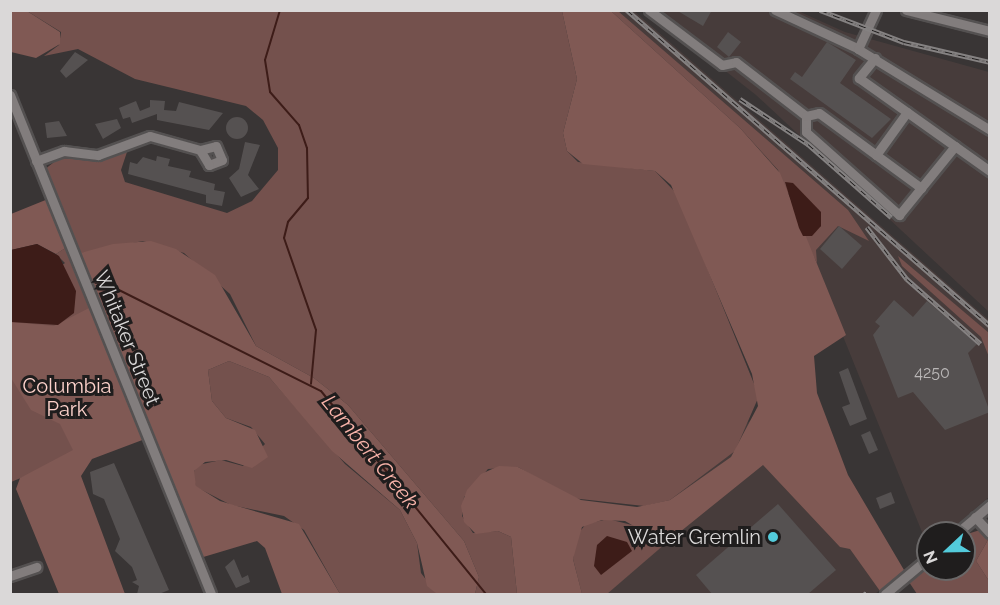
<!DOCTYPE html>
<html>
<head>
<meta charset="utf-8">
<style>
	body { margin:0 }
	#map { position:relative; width:1000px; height:605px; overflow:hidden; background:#393535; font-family:Raleway,sans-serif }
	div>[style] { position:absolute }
	.built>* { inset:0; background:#473c3b }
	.green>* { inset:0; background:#74514d }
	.forest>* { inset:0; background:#805954 }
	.water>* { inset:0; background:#3d1c18 }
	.stream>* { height:2px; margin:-1px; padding:0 1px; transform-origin:1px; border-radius:1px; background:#3d1c18 }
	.building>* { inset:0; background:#555151 }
	.round { border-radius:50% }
	.path>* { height:1.5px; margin-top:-0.75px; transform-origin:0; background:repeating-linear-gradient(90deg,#8b8888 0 3px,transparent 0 7.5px) }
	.roads { filter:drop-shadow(2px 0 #545151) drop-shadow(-2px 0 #545151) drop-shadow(0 2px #545151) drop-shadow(0 -2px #545151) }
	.minor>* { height:9px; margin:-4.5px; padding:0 4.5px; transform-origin:4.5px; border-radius:4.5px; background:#827d7d }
	.rail>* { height:4.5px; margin-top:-2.25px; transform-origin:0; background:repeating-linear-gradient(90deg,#1f1d1d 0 7px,#858282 0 14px); box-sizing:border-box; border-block:2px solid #858282 }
	.dots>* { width:16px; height:16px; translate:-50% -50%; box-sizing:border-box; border:3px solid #1f1d1d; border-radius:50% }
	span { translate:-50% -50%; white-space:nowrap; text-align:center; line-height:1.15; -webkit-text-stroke:6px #1f1d1d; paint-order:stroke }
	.number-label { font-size:16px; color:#b9b6b6 }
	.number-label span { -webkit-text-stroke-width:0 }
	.street-label { font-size:20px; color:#dad8d8 }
	.park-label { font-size:20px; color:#fdd2cb }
	.poi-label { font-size:20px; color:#dad8d8 }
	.right { translate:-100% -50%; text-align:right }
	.water-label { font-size:21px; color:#f9b4aa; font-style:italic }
	.frame { position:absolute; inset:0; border:12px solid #dad8d8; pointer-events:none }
	.north { position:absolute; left:916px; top:521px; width:60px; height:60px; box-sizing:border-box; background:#1f1d1d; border:2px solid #6a6868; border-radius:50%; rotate:248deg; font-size:16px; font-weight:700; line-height:24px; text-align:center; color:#dad8d8 }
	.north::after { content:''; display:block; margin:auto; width:21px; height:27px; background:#53cbdb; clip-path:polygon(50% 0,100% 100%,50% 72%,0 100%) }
</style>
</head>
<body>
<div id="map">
	<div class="built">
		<i style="clip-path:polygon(618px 11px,634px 11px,989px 320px,989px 497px,947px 533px,928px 533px,928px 547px,809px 252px,845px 209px)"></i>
		<i style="clip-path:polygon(649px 11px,798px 11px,845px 32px,989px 72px,989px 312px,756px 95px)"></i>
		<i style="clip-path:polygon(799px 378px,885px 586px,875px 594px,552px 594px)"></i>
	</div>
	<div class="green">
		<i style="clip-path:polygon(27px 11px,562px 11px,577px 79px,563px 133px,567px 151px,578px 162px,655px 171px,677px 194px,759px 396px,735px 451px,670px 500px,644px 506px,571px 498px,518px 467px,488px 469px,464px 497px,462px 516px,473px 533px,498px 531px,511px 537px,517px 594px,475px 594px,479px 577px,464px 541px,348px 405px,314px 378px,256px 346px,230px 294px,184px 253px,143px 241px,77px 254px,44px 170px,59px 158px,96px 160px,128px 149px,121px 170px,125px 182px,227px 213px,252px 201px,278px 170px,278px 148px,263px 120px,246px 106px,135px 79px,78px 49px,44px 56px,59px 45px,61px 32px)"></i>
		<i style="clip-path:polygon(611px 11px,618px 11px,848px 210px,869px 241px,838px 226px,816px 250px,817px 263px,803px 236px,821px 226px,784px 189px,778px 170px,740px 128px)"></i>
		<i style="clip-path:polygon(67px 247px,141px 429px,11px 482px,11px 301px,65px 263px,56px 254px)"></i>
		<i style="clip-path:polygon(898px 256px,989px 333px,989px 357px,981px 337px,902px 266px)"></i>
		<i style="clip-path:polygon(229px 361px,269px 377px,345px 464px,400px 510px,417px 543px,421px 573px,437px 594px,340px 594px,304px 530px,284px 516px,231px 505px,196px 487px,193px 473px,198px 465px,221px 460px,243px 466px,265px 444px,251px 427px,226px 418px,212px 401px,208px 370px)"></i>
		<i style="clip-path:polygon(608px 519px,640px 527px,665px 544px,607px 594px,582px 594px,573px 559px,576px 536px,586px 524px)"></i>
		<i style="clip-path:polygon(980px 530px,989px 538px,976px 561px,989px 581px,989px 594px,917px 594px,909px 582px,928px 566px,964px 569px,964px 535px)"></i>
	</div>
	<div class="forest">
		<i style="clip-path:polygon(11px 10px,27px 11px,60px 32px,60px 44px,36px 58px,11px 52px)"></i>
		<i style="clip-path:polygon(562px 11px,611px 11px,740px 128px,780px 173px,846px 335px,814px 356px,817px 393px,848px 475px,904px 570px,880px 591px,850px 549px,840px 547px,763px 465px,665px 544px,625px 521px,602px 520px,582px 527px,573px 559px,582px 594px,517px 594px,511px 537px,498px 531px,476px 534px,464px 522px,461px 506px,467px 490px,481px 474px,499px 466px,518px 467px,581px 500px,637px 507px,670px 500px,731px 457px,758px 406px,752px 374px,671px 185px,655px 171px,583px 164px,567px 151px,563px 133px,577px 79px)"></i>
		<i style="clip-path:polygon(48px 199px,67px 247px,56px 254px,37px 244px,11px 250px,11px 214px)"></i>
		<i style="clip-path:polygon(151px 241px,176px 249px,215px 275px,256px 346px,314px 378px,348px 405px,464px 541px,479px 577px,475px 594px,437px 594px,427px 586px,417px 543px,400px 510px,332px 451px,269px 377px,229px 361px,208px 370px,212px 401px,226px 418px,255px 430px,268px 457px,252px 468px,226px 460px,205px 462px,194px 471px,196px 486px,220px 501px,299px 524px,340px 594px,282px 594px,265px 548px,257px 541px,200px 558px,77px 254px,113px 244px)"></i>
		<i style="clip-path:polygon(91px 307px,145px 439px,92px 459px,81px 476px,125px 594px,59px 594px,16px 489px,20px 478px,73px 450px,60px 424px,31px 410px,11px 378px,11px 322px,54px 326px)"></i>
		<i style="clip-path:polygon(989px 538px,990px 539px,989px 581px,976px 561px)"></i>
	</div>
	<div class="water">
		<i style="clip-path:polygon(785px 182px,793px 183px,821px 212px,821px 226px,812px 236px,803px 236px,799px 228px)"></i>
		<i style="clip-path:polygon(37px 244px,59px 256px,76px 291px,74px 313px,58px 325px,11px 322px,11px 250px)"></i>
		<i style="clip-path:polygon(607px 536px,627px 542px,632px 551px,601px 575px,594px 566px,597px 545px)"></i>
	</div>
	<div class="stream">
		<i style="left:280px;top:10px;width:52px;rotate:106.7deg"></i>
		<i style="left:265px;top:60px;width:32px;rotate:81deg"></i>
		<i style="left:270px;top:92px;width:44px;rotate:48.7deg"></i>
		<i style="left:299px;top:125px;width:24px;rotate:71deg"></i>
		<i style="left:307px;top:148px;width:50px;rotate:88.9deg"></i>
		<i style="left:308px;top:198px;width:31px;rotate:130deg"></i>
		<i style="left:288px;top:222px;width:16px;rotate:104deg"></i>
		<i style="left:284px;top:238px;width:97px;rotate:70.8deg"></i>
		<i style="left:316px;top:330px;width:54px;rotate:95.3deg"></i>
		<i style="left:97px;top:279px;width:250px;rotate:26.6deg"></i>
		<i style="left:321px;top:391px;width:262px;rotate:50.9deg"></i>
	</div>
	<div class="building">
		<i style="clip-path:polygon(676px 10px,712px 10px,703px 26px)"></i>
		<i style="clip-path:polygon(728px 32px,741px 42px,729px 57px,717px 47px)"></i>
		<i style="clip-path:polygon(827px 42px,856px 60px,840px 83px,891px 119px,872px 138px,790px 79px,795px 72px,802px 77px)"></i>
		<i style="clip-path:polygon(75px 52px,88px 60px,66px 78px,60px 71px)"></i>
		<i style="clip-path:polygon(150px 100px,165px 101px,164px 110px,176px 111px,179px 102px,223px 113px,209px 130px,157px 120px,157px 114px,132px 123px,130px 117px,123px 119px,119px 108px,136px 101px,140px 111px,150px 107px)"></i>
		<i class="round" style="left:226px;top:117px;width:22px;height:22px"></i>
		<i style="clip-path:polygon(117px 119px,121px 128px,103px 139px,95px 124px)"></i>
		<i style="clip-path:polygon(59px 121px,67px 136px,47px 138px,45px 123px)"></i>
		<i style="clip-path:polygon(245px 142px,260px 145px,248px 175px,259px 189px,241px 197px,229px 178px,239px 169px)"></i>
		<i style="clip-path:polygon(157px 156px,170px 159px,168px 166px,191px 171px,189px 177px,215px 184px,214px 190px,225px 192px,222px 206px,206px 203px,206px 195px,128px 174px,130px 162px,137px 164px,143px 157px,156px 161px)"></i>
		<i style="clip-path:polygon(839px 226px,862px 246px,842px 269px,820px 249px)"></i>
		<i style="clip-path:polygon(894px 300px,913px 317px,927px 301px,977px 344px,968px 353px,990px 412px,945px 430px,913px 392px,898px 398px,873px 335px,880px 326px,875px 322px)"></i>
		<i style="clip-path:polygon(848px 368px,867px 419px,850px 426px,842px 407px,850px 404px,839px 372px)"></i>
		<i style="clip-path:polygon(870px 431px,878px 450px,869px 454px,861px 435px)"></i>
		<i style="clip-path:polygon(114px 463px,169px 590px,159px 594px,137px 594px,139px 586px,132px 582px,137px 580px,132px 567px,115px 551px,120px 539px,104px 499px,93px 494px,90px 472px)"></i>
		<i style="clip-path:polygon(891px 492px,895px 503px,880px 509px,876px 498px)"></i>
		<i style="clip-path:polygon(778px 504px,836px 570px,808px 594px,712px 594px,696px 575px)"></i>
		<i style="clip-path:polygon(234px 559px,242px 578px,248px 575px,250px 582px,236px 588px,225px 567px)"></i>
	</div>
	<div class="path">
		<i style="left:863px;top:594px;width:5px;rotate:-37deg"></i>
	</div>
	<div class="roads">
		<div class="minor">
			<i style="left:649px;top:10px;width:91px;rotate:37deg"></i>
			<i style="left:722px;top:65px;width:14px;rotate:-12deg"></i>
			<i style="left:736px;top:62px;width:88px;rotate:37.6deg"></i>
			<i style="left:806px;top:116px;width:16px;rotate:90deg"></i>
			<i style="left:806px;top:132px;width:125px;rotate:41.7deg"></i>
			<i style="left:899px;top:215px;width:89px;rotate:-50.9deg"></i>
			<i style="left:775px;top:10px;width:93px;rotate:24.9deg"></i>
			<i style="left:876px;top:10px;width:43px;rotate:114.8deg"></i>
			<i style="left:858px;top:49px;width:155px;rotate:31.5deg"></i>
			<i style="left:906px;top:10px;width:87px;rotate:14deg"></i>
			<i style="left:875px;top:58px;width:26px;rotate:129deg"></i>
			<i style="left:859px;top:78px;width:161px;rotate:35.4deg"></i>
			<i style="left:10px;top:95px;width:538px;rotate:68.06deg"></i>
			<i style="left:806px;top:116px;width:13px;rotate:-13deg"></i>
			<i style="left:819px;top:113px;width:127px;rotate:36.3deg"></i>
			<i style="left:876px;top:155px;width:53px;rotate:-54.2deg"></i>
			<i style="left:36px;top:161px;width:30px;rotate:-20deg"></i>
			<i style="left:64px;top:151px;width:34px;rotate:7deg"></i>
			<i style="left:98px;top:155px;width:55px;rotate:-20.1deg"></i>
			<i style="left:150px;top:136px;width:52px;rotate:15.6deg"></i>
			<i style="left:200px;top:150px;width:16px;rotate:-14deg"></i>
			<i style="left:216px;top:146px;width:15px;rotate:67deg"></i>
			<i style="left:222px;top:160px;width:14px;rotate:159deg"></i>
			<i style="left:209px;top:165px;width:17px;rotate:-121deg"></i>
			<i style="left:975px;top:517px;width:22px;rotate:47deg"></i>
			<i style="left:957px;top:533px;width:43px;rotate:-40.3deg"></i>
			<i style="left:10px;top:576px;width:28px;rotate:-19deg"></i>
			<i style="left:885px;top:594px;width:56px;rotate:-39.9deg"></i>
		</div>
	</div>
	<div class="rail">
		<i style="left:627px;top:10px;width:481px;rotate:41deg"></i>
		<i style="left:820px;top:10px;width:90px;rotate:20.9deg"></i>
		<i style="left:904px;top:42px;width:88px;rotate:13.1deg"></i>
		<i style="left:740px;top:99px;width:82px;rotate:33.5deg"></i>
		<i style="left:808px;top:144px;width:111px;rotate:41.3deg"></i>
		<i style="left:867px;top:227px;width:66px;rotate:52.4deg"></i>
		<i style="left:907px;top:279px;width:98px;rotate:41.3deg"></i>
	</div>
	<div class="dots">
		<i style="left:773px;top:537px;background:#53cbdb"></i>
	</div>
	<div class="number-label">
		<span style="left:932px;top:373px">4250</span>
	</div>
	<div class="street-label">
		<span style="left:127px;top:338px;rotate:68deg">Whitaker Street</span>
	</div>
	<div class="park-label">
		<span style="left:67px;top:398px">Columbia<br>Park</span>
	</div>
	<div class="poi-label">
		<span class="right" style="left:761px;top:537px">Water Gremlin</span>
	</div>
	<div class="water-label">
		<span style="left:370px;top:452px;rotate:51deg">Lambert Creek</span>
	</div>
	<div class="frame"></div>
	<div class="north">N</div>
</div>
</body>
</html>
